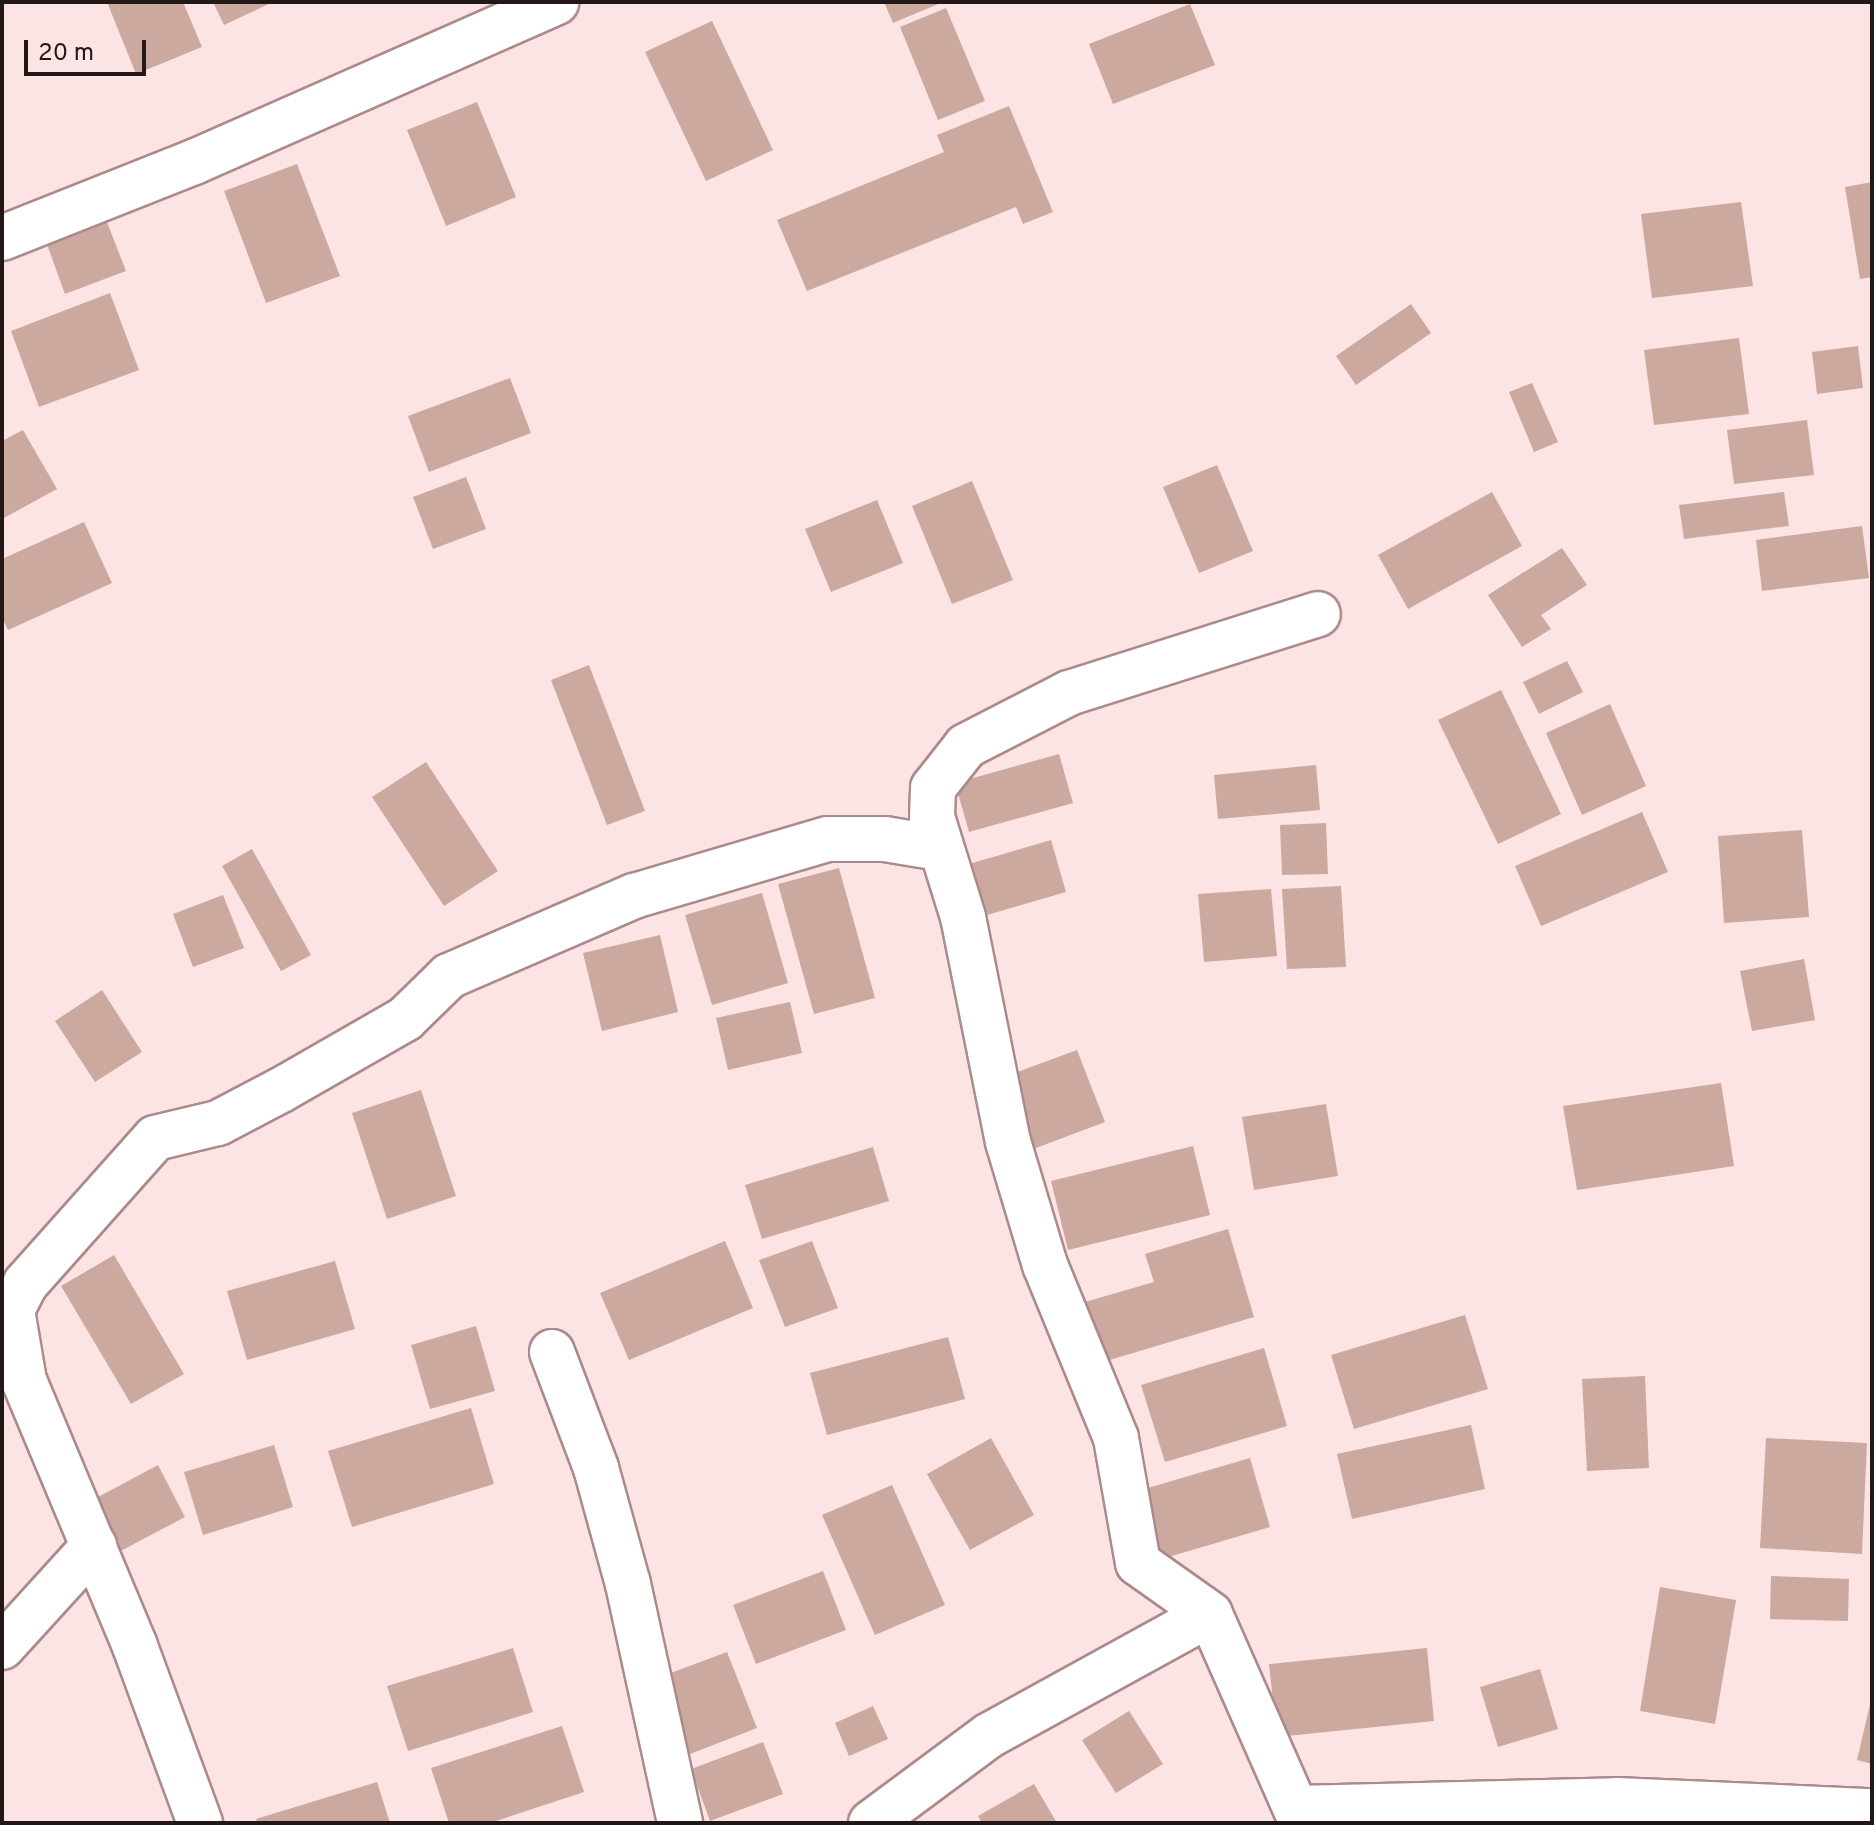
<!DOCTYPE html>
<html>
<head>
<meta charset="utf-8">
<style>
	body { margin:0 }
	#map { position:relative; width:1874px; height:1825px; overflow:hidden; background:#fce4e5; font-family:Overpass,sans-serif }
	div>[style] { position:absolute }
	.building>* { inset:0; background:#cba99e }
	.roads { filter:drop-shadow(2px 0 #ac898a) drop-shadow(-2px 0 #ac898a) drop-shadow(0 2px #ac898a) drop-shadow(0 -2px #ac898a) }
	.minor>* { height:44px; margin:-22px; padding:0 22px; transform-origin:22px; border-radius:22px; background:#fff }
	span { translate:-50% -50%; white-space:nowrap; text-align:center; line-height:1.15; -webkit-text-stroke:6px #fce4e5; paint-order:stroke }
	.frame { position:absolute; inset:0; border:4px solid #241718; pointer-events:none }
	.scale { position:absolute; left:24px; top:40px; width:122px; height:36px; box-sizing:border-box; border:4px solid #241718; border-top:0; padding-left:10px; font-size:24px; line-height:28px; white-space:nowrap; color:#241718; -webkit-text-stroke:6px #fce4e5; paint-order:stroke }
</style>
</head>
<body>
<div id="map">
	<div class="building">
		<i style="clip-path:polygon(107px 2px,183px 2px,202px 47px,136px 74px)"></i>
		<i style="clip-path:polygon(213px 2px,273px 2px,224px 25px)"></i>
		<i style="clip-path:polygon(884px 2px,943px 2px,893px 23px)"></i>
		<i style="clip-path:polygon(1190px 4px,1215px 65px,1113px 104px,1089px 44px)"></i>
		<i style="clip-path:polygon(946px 8px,985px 101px,938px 120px,900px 27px)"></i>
		<i style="clip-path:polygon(712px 21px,773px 150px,706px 181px,645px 52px)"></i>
		<i style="clip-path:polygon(477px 102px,516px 197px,446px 226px,407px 130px)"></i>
		<i style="clip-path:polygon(1009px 106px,1053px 212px,1023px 224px,1016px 207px,807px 291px,777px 220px,944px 152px,937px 135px)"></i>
		<i style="clip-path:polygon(297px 164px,340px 276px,266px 303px,224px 191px)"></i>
		<i style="clip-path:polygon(1872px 182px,1872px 277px,1860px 279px,1845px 187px)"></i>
		<i style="clip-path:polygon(1741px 202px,1753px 286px,1652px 298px,1641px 214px)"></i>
		<i style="clip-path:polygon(105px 217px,126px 271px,65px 294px,45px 239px)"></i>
		<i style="clip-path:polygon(110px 293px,139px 370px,39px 407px,11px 331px)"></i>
		<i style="clip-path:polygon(1411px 304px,1431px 333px,1356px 385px,1336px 356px)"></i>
		<i style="clip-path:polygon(1739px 338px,1749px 414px,1654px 425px,1644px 350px)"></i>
		<i style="clip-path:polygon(1858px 346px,1863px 388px,1817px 394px,1812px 352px)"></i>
		<i style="clip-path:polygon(510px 378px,531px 433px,429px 472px,408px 416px)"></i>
		<i style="clip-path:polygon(1532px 383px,1558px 442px,1534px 452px,1509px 392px)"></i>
		<i style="clip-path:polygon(1807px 420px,1814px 475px,1734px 484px,1727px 430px)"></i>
		<i style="clip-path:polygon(23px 430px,57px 489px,2px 519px,2px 441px)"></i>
		<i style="clip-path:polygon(1217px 465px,1253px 551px,1199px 573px,1163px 487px)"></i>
		<i style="clip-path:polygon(466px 477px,486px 529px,433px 549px,413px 497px)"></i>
		<i style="clip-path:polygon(972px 481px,1013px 580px,952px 604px,912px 506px)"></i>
		<i style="clip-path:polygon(1492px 492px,1522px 546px,1408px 609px,1378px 555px)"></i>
		<i style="clip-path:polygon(1784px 492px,1789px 526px,1684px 539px,1679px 505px)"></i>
		<i style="clip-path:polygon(877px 500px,903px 563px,831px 592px,805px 529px)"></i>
		<i style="clip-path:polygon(84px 522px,112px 583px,8px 630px,2px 617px,2px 559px)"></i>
		<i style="clip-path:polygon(1862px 526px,1869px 578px,1762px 591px,1756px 540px)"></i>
		<i style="clip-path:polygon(1562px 548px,1587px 585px,1541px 615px,1551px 629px,1522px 647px,1488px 595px)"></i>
		<i style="clip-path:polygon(1567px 661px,1583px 692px,1539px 714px,1523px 682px)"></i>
		<i style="clip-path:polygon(589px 665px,645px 811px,607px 825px,551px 680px)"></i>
		<i style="clip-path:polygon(1501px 690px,1561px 814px,1498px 844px,1438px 720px)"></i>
		<i style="clip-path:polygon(1610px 704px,1646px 786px,1582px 815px,1546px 733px)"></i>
		<i style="clip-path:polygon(1059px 754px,1073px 803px,969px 832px,955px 783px)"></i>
		<i style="clip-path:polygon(426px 762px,498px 871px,444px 906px,372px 797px)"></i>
		<i style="clip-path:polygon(1316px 765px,1320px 810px,1218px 819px,1214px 775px)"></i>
		<i style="clip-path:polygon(1642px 812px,1668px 872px,1541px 926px,1515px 866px)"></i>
		<i style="clip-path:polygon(1326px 823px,1328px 874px,1282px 875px,1280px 825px)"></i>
		<i style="clip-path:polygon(1802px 830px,1809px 917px,1724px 923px,1718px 836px)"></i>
		<i style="clip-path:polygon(1051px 840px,1066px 892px,977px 918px,962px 866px)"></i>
		<i style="clip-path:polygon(252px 849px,311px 955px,281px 971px,222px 866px)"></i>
		<i style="clip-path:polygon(839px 868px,875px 998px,814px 1014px,778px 884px)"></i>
		<i style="clip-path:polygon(1341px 886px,1346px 967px,1287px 969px,1282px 889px)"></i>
		<i style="clip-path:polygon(1271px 889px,1277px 956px,1204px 962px,1198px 894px)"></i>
		<i style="clip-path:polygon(762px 893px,788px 983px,712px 1005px,685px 915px)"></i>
		<i style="clip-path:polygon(223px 895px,244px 948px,193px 967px,173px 914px)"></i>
		<i style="clip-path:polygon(660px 935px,678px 1012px,602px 1031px,583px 953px)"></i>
		<i style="clip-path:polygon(1804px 959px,1815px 1020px,1752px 1031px,1740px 971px)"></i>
		<i style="clip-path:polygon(102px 990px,142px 1052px,95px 1082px,55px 1021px)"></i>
		<i style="clip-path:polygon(790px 1002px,802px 1053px,728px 1070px,716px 1018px)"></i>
		<i style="clip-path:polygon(1077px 1050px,1105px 1122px,1028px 1151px,1001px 1078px)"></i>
		<i style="clip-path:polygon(1721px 1083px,1734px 1166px,1577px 1190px,1563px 1106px)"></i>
		<i style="clip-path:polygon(421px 1090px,456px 1196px,387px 1219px,352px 1113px)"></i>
		<i style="clip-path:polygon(1326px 1104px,1338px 1176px,1254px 1190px,1242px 1117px)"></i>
		<i style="clip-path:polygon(1193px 1146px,1210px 1215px,1068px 1250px,1051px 1181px)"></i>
		<i style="clip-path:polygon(873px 1147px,889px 1201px,762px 1239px,745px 1185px)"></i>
		<i style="clip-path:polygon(1228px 1229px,1254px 1317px,1096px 1364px,1078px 1304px,1154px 1282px,1145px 1254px)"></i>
		<i style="clip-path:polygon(725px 1241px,753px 1308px,629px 1360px,600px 1293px)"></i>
		<i style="clip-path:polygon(812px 1241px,838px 1308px,785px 1327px,759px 1260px)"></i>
		<i style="clip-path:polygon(114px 1255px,184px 1374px,131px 1404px,61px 1286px)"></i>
		<i style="clip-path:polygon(335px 1261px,355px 1329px,247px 1360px,227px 1291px)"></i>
		<i style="clip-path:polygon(1465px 1315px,1488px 1389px,1354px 1429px,1331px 1355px)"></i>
		<i style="clip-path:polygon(476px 1326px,495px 1391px,430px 1409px,411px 1345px)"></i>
		<i style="clip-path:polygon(948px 1337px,965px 1399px,827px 1435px,810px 1373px)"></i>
		<i style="clip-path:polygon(1264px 1348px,1287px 1426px,1165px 1462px,1141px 1385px)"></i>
		<i style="clip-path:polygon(1645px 1376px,1649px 1468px,1587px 1471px,1582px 1379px)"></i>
		<i style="clip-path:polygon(471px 1408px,494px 1484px,352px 1527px,328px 1451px)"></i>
		<i style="clip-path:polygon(1471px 1425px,1485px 1489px,1352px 1519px,1337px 1454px)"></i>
		<i style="clip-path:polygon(991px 1438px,1034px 1515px,970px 1550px,927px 1474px)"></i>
		<i style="clip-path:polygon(1766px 1438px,1867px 1443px,1862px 1554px,1760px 1548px)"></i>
		<i style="clip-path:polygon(274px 1445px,293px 1507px,203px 1535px,184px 1472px)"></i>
		<i style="clip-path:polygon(1250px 1458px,1270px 1527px,1155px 1561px,1134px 1492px)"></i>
		<i style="clip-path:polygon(158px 1465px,185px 1517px,113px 1555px,85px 1504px)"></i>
		<i style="clip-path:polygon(892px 1485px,945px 1605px,875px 1635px,822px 1515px)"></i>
		<i style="clip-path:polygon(823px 1571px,846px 1630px,756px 1664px,733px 1605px)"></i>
		<i style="clip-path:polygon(1771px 1576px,1849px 1579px,1848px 1621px,1770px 1619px)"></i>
		<i style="clip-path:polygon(1660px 1587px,1736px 1600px,1715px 1724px,1640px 1711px)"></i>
		<i style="clip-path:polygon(513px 1648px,533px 1712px,408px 1751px,387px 1686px)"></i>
		<i style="clip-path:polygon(1427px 1648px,1434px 1721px,1277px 1737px,1269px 1664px)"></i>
		<i style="clip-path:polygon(727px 1652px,757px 1728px,690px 1754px,660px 1677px)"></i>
		<i style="clip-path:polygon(1540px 1669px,1558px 1729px,1498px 1747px,1480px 1687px)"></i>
		<i style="clip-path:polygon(1872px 1696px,1872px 1764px,1857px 1760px)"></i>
		<i style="clip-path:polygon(873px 1706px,888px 1739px,849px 1756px,835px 1723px)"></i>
		<i style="clip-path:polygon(1129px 1711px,1163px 1764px,1116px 1793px,1082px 1740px)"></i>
		<i style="clip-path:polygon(562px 1726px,584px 1792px,490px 1823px,449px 1823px,431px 1768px)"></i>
		<i style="clip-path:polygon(763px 1742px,783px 1794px,710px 1821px,691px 1769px)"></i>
		<i style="clip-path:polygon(377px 1782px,390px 1823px,257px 1823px,256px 1819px)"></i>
		<i style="clip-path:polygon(1034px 1784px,1057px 1823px,982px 1823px,978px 1816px)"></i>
	</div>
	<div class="roads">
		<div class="minor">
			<i style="left:2px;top:238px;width:206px;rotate:-21.6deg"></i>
			<i style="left:194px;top:162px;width:396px;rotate:-23.8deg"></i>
			<i style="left:552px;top:1352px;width:124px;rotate:69.2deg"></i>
			<i style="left:596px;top:1468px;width:120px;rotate:74.6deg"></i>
			<i style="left:628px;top:1584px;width:245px;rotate:77.7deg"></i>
			<i style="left:2px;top:1647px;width:137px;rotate:-47.7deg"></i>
			<i style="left:1296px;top:1808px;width:321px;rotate:-1.4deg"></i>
			<i style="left:1617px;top:1800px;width:255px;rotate:2.5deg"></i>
			<i style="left:200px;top:1823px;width:189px;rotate:-110.2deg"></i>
			<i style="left:135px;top:1646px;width:287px;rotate:-112.7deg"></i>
			<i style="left:24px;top:1381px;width:72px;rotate:-99.6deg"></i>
			<i style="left:12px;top:1310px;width:30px;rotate:-63deg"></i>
			<i style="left:26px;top:1283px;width:194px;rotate:-48.3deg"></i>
			<i style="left:155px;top:1138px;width:65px;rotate:-13.4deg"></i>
			<i style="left:218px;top:1123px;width:71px;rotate:-27.6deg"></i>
			<i style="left:281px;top:1090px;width:143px;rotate:-29.8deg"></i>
			<i style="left:405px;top:1019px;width:62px;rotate:-44.3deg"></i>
			<i style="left:449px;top:976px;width:202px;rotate:-23.4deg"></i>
			<i style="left:634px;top:896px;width:202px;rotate:-16.4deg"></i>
			<i style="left:828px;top:839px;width:57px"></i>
			<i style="left:885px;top:839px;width:55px;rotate:9.5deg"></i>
			<i style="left:871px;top:1823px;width:146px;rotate:-36.6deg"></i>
			<i style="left:988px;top:1736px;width:253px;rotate:-28.8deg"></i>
			<i style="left:1302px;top:1823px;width:228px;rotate:-113.8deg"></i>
			<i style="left:1210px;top:1614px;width:88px;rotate:-144.7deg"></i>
			<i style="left:1138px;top:1563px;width:127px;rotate:-100deg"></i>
			<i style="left:1116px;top:1438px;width:187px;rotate:-112.3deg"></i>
			<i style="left:1045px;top:1265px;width:128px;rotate:-106.7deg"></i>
			<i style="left:1008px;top:1142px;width:229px;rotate:-101.3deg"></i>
			<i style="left:963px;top:917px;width:105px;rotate:-107.2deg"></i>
			<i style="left:932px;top:817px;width:29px;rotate:-88deg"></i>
			<i style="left:933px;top:788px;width:53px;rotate:-51.8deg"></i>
			<i style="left:966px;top:746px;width:116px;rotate:-27.2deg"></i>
			<i style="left:1069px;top:693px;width:261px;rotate:-17.6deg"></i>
		</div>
	</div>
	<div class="frame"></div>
	<div class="scale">20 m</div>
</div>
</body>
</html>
